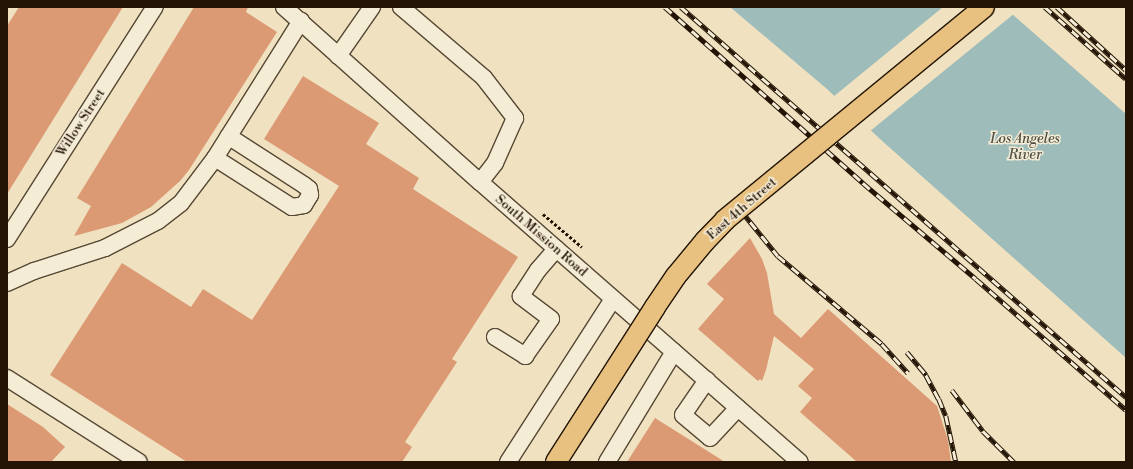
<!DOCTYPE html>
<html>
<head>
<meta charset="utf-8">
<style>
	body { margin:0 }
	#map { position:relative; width:1133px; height:469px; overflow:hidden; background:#f0e2c0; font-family:"Libre Bodoni",serif }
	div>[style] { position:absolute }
	.water>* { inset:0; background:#9dbcba }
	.pier>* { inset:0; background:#f0e2c0 }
	.building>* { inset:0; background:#db9974 }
	.path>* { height:2.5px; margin-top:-1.25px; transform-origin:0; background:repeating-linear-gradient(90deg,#231405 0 3px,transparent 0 5px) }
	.roads { filter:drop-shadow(1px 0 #564834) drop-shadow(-1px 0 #564834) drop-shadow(0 1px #564834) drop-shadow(0 -1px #564834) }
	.minor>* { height:16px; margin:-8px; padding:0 8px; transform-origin:8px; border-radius:8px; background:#f5ecd6 }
	.rail>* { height:4.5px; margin-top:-2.25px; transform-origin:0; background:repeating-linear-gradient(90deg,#f5ecd6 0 9px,#231405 0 18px); box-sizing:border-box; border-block:1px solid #231405 }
	.bridges { filter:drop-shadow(1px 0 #231405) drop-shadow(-1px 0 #231405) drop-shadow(0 1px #231405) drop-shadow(0 -1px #231405) }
	.major-bridge>* { height:20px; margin:-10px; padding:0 10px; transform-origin:10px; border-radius:10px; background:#e8c180 }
	span { translate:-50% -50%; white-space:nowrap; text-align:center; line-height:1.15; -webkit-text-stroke:3px #f5ecd6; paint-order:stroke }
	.street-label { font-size:13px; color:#231405 }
	.water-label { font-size:14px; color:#4e4f44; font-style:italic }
	.frame { position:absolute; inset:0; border:8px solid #231405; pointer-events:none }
</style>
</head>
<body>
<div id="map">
	<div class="water">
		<i style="clip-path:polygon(730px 7px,1004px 7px,1126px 114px,1126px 358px,880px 139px,827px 89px)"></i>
	</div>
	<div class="pier">
		<i style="clip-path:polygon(943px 7px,1007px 7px,1015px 13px,869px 132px,833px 97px)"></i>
	</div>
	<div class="building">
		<i style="clip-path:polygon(19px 7px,123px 7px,7px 194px,7px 26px)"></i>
		<i style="clip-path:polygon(194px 7px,248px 7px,246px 12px,277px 32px,189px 170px,180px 181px,151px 207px,122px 223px,74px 236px,91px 206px,77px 198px)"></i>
		<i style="clip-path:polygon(303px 76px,379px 123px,366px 144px,419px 178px,413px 189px,518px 257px,452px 359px,457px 362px,405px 442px,412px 447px,402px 462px,187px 462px,50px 375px,122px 263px,191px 307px,203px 289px,252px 320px,339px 186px,264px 139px)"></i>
		<i style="clip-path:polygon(750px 238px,762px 259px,767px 273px,774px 314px,801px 338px,828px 309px,937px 406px,948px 440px,951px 462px,857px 462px,800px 412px,812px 398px,798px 386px,814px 369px,774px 336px,766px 370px,762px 381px,760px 379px,758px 381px,698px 329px,724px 299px,707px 284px)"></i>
		<i style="clip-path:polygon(7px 404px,43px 427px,65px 447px,51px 462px,7px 462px)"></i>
		<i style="clip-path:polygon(655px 418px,725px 462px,627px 462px)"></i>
	</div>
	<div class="path">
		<i style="left:543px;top:214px;width:51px;rotate:40.2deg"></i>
	</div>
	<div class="roads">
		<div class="minor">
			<i style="left:284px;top:7px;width:263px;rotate:41.8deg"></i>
			<i style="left:480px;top:182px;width:425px;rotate:41.2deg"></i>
			<i style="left:401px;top:7px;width:109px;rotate:40.5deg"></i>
			<i style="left:484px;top:78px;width:51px;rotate:52.2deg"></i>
			<i style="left:515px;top:118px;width:49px;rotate:114deg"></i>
			<i style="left:495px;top:163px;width:24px;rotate:128deg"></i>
			<i style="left:338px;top:56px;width:60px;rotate:-55.2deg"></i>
			<i style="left:215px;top:158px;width:91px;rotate:32.5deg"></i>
			<i style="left:292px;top:207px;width:12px;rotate:-9deg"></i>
			<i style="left:304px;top:205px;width:12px;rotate:-59deg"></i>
			<i style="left:310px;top:195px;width:6px;rotate:-99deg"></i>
			<i style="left:309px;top:189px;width:6px;rotate:-141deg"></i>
			<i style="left:304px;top:185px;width:90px;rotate:-147.2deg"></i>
			<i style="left:7px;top:239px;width:275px;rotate:-57.5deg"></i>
			<i style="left:7px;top:283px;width:30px;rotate:-24deg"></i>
			<i style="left:34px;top:271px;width:75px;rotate:-17.9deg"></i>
			<i style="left:105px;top:248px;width:59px;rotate:-27deg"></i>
			<i style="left:158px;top:221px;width:29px;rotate:-38deg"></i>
			<i style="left:181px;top:203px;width:56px;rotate:-52.9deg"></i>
			<i style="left:215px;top:158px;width:162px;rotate:-57.9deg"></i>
			<i style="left:495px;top:337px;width:36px;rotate:32deg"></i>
			<i style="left:525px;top:356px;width:45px;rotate:-54.9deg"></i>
			<i style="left:551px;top:319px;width:38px;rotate:-143deg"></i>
			<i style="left:521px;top:296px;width:31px;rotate:-57deg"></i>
			<i style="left:538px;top:270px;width:28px;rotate:-49deg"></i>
			<i style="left:7px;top:378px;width:156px;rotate:32.5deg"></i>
			<i style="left:707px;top:380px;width:42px;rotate:124.4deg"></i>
			<i style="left:683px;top:415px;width:35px;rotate:40deg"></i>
			<i style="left:710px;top:438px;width:41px;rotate:-47deg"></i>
			<i style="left:508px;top:462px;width:194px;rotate:-57.2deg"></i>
			<i style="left:607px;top:462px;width:129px;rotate:-58.7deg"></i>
		</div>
	</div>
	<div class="rail">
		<i style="left:665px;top:7px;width:265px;rotate:41.6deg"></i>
		<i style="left:863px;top:183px;width:148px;rotate:40.3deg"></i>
		<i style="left:976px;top:279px;width:199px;rotate:41.1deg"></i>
		<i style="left:681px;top:7px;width:592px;rotate:41.23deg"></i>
		<i style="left:1045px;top:7px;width:108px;rotate:41.6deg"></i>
		<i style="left:1057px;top:7px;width:93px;rotate:42.4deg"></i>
		<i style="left:739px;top:208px;width:62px;rotate:50.9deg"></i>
		<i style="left:778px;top:256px;width:136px;rotate:40.2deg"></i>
		<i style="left:882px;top:344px;width:39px;rotate:48deg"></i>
		<i style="left:907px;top:352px;width:30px;rotate:50deg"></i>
		<i style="left:926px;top:375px;width:27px;rotate:62deg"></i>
		<i style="left:939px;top:399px;width:18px;rotate:68deg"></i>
		<i style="left:946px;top:416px;width:47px;rotate:77.7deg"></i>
		<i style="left:952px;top:390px;width:51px;rotate:52.9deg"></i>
		<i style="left:983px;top:431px;width:44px;rotate:45deg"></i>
	</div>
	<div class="bridges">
		<div class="major-bridge">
			<i style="left:556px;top:462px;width:184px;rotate:-57.4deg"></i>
			<i style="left:655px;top:307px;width:37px;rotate:-56deg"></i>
			<i style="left:676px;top:276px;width:45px;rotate:-50.4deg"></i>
			<i style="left:705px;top:241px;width:29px;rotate:-46deg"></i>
			<i style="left:725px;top:220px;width:335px;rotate:-39.4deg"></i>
		</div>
	</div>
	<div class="street-label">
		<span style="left:81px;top:123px;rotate:-57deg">Willow Street</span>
		<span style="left:742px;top:209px;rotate:-41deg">East 4th Street</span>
		<span style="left:541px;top:236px;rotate:41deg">South Mission Road</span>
	</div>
	<div class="water-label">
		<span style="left:1025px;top:147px">Los Angeles<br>River</span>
	</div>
	<div class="frame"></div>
</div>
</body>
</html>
